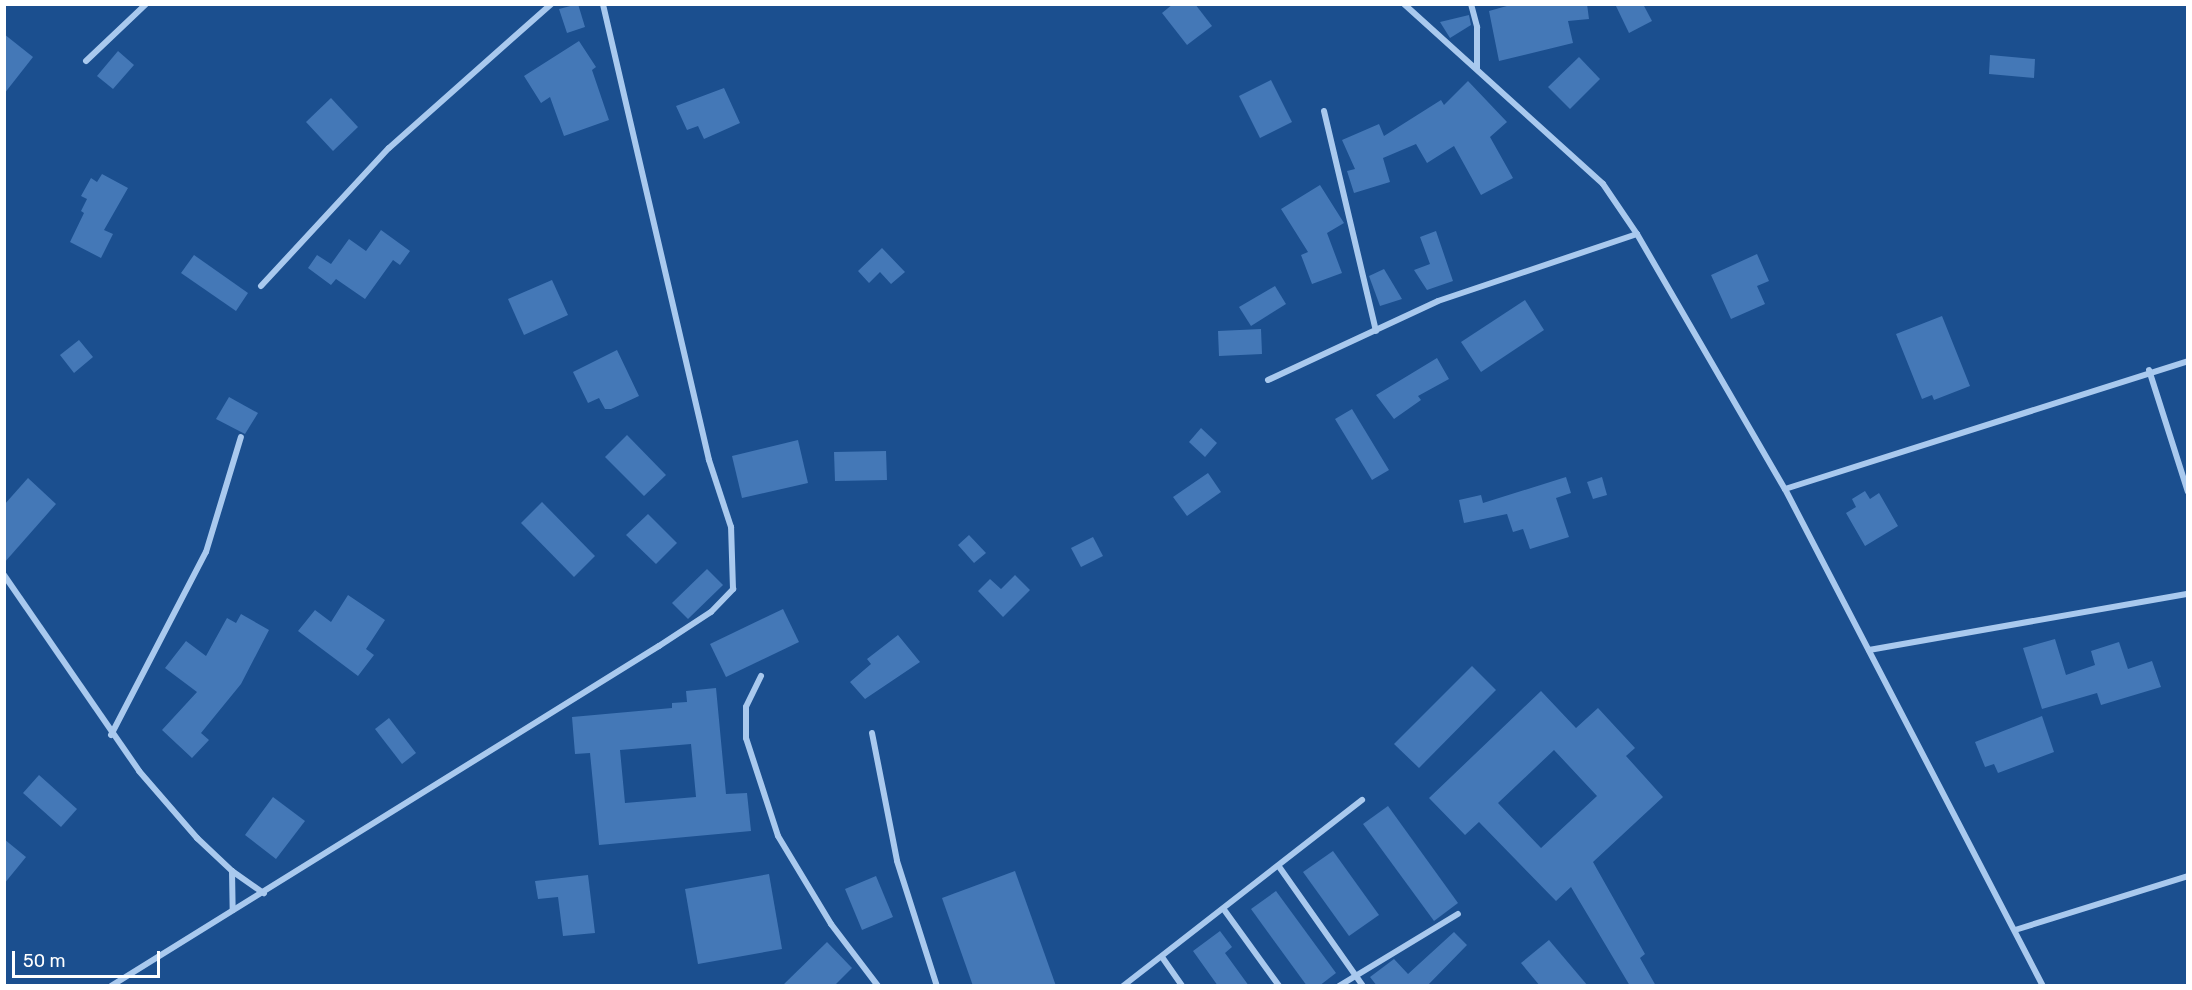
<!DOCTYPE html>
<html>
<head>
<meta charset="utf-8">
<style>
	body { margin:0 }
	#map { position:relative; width:2192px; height:990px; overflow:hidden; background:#1b4f8f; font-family:Rubik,sans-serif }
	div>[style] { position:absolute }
	.building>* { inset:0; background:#4478b7 }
	.minor>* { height:6px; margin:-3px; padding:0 3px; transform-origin:3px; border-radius:3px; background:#a9c9ee }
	span { translate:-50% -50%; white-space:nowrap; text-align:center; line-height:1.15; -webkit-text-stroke:6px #1b4f8f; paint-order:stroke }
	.frame { position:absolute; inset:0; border:6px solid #fff; pointer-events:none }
	.scale { position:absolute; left:12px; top:951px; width:148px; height:27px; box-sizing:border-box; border:3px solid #fff; border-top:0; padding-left:8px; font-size:18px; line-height:21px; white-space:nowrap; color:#fff; -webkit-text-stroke:4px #1b4f8f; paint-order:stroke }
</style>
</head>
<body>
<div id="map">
	<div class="building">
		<i style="clip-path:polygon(578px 4px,585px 27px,567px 33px,559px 9px)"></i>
		<i style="clip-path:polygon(1173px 4px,1195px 4px,1212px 26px,1187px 45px,1162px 13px)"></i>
		<i style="clip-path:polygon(1514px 4px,1587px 4px,1589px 19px,1568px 21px,1573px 43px,1499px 61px,1489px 11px)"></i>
		<i style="clip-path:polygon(1615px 4px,1643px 4px,1652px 21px,1629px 33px)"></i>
		<i style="clip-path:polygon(1469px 15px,1471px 25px,1450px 38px,1440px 22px)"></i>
		<i style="clip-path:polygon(4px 34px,33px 57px,4px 94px)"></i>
		<i style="clip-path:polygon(579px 41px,596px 67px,592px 70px,609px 120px,564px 136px,550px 97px,541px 103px,524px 76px)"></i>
		<i style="clip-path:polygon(118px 51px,134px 65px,113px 89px,97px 76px)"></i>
		<i style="clip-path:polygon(1990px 55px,2035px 59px,2034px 78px,1989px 74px)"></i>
		<i style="clip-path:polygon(1579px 57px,1600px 79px,1570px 109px,1548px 87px)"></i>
		<i style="clip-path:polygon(1271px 80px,1292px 122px,1260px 138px,1239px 96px)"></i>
		<i style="clip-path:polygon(1468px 81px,1507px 122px,1490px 137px,1513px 178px,1481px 195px,1454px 146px,1427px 163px,1416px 144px,1383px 158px,1390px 182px,1354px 193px,1347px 171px,1355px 169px,1342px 140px,1379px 124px,1384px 136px,1441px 100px,1444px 105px)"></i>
		<i style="clip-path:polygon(724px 88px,740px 123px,704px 139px,698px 126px,687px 130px,676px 106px)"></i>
		<i style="clip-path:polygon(331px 98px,358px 127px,333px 151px,306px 122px)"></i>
		<i style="clip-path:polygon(102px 174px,128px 188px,104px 230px,113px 234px,101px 258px,70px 242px,84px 213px,81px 211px,87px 199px,81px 196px,91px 178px,97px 182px)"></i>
		<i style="clip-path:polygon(1320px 185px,1344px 223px,1327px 233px,1342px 273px,1312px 284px,1301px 255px,1308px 252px,1281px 209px)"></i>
		<i style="clip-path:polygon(381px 230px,410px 251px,400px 265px,393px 260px,365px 299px,336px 279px,331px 285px,308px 268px,317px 255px,331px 264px,349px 239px,366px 251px)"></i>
		<i style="clip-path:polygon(1436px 231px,1453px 281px,1427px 290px,1414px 270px,1430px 264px,1420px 237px)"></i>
		<i style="clip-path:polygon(882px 248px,905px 272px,891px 284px,880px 272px,869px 283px,858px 271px)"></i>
		<i style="clip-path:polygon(1757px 254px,1769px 281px,1757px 286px,1765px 304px,1731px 319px,1711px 275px)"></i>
		<i style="clip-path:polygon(194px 255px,248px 293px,236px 311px,181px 273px)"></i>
		<i style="clip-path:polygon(1384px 269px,1402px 299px,1380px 306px,1369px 276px)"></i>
		<i style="clip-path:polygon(552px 280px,568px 315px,524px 335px,508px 299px)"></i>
		<i style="clip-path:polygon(1275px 286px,1286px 304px,1251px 326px,1239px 307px)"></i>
		<i style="clip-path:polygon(1525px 300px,1544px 330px,1481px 372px,1461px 342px)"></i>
		<i style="clip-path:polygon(1942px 316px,1970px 386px,1934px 400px,1932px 395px,1922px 399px,1896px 334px)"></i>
		<i style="clip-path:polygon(1261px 329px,1262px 354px,1219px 356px,1218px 331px)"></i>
		<i style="clip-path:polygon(79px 340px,93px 357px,74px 373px,60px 355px)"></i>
		<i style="clip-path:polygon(617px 350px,639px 396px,611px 409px,605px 409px,599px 398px,588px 403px,573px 372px)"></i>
		<i style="clip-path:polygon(1437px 358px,1449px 379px,1418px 396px,1421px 400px,1394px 419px,1376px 395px)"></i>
		<i style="clip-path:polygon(229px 397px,258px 413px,245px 434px,216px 419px)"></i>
		<i style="clip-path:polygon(1352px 409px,1389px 470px,1372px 480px,1335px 419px)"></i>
		<i style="clip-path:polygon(1201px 428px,1217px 443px,1205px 457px,1189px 442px)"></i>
		<i style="clip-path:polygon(627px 435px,666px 475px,644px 496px,605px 457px)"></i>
		<i style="clip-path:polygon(798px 440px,808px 483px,742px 498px,732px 456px)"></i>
		<i style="clip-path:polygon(886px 451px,887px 480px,835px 481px,834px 452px)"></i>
		<i style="clip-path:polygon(1208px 473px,1221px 492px,1187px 516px,1173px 497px)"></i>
		<i style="clip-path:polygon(1566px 477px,1571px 493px,1556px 498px,1569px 537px,1530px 549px,1523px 529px,1513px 532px,1507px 514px,1464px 523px,1459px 500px,1481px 495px,1483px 503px)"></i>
		<i style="clip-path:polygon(1602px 477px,1607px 495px,1593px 499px,1587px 482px)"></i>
		<i style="clip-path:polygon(28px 478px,56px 504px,4px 563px,4px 505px)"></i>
		<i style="clip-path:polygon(1865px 491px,1870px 499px,1879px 493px,1898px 526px,1865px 546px,1846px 513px,1856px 507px,1852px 499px)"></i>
		<i style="clip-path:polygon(542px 502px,595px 556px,574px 577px,521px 523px)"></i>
		<i style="clip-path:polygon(648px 514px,677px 543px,656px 564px,626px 535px)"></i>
		<i style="clip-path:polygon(969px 535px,986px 553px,974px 563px,958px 545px)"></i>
		<i style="clip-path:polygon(1093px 537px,1103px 556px,1081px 567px,1071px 548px)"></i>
		<i style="clip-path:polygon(707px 569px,723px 585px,688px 619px,672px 603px)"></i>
		<i style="clip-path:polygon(1015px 575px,1030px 590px,1003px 617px,978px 591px,990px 579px,1001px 589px)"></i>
		<i style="clip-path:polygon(348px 595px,385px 620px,366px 649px,374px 655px,358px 676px,298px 631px,315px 610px,331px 622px)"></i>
		<i style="clip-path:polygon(783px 609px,799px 642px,726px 677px,710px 644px)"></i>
		<i style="clip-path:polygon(241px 614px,269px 630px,241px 684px,201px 733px,209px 740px,192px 758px,162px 730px,197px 692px,165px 668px,186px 641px,206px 656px,227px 618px,236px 623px)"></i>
		<i style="clip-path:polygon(898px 635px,920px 662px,865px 699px,850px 682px,871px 664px,867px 659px)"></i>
		<i style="clip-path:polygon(2055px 639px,2066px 675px,2095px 665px,2091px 651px,2119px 642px,2128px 669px,2152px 661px,2161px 687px,2101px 705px,2097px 693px,2042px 709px,2023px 648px)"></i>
		<i style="clip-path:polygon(1472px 666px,1496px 690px,1419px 768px,1394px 744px)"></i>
		<i style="clip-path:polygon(evenodd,716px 688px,726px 794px,747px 793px,751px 831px,599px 845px,590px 753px,575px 754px,572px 717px,672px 708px,672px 703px,687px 702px,686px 691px,716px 688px,691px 744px,696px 797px,625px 803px,620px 750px,691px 744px)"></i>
		<i style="clip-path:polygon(evenodd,1541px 691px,1576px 728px,1598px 708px,1635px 748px,1626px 756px,1663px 797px,1593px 862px,1645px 954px,1640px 958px,1656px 986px,1630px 986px,1571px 887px,1556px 901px,1479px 822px,1465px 835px,1429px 798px,1541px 691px,1554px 750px,1597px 796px,1541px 848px,1498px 803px,1554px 750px)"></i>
		<i style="clip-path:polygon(2042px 716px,2054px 752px,1998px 773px,1994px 764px,1985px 767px,1975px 742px)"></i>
		<i style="clip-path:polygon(389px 718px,416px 753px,402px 764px,375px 729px)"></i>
		<i style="clip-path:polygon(39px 775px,77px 809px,61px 827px,23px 793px)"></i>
		<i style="clip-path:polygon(273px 797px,305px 821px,276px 859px,245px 835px)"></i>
		<i style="clip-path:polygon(1388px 806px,1458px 903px,1434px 921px,1363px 824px)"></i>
		<i style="clip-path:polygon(4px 839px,26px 857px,4px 884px)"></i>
		<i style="clip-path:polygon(1333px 851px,1379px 915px,1349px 936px,1303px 872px)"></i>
		<i style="clip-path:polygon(1015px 871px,1056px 986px,973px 986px,942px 898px)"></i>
		<i style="clip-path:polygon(769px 874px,782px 949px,698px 964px,685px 889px)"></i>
		<i style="clip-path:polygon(588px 875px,595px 933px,563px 936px,558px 897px,538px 899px,535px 881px)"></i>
		<i style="clip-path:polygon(876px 876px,893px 917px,862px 930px,845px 889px)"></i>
		<i style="clip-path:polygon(1276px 891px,1336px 973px,1319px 986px,1307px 986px,1251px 909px)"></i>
		<i style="clip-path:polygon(1220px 931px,1232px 947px,1225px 953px,1249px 986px,1218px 986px,1193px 951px)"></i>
		<i style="clip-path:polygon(1454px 932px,1467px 945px,1427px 986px,1377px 986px,1370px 977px,1394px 959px,1408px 974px)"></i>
		<i style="clip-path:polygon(1549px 940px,1588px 986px,1540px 986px,1521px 963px)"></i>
		<i style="clip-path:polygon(827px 942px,852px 968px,834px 986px,782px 986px)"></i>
	</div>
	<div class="minor">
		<i style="left:1404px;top:4px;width:268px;rotate:42.1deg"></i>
		<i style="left:1603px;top:184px;width:60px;rotate:55.8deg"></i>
		<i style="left:1637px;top:234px;width:295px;rotate:59.9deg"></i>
		<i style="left:1785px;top:489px;width:560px;rotate:62.57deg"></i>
		<i style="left:1471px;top:4px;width:24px;rotate:75deg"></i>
		<i style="left:1477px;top:27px;width:41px;rotate:90deg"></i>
		<i style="left:86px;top:61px;width:83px;rotate:-43.5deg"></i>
		<i style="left:1324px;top:111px;width:226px;rotate:76.7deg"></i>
		<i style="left:261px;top:286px;width:188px;rotate:-47.2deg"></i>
		<i style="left:389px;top:148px;width:217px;rotate:-41.6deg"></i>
		<i style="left:2149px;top:370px;width:128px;rotate:72.3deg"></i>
		<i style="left:1268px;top:380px;width:187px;rotate:-24.9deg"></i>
		<i style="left:1438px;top:301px;width:210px;rotate:-18.6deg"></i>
		<i style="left:1785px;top:489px;width:423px;rotate:-17.6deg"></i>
		<i style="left:4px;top:575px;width:238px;rotate:55.4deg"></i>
		<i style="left:139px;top:771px;width:89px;rotate:49.1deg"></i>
		<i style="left:197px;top:838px;width:48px;rotate:43.3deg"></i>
		<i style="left:232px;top:871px;width:39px;rotate:35deg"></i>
		<i style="left:1869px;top:650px;width:324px;rotate:-10deg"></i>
		<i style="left:761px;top:676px;width:34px;rotate:116deg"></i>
		<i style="left:746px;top:707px;width:31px;rotate:90deg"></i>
		<i style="left:746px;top:738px;width:103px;rotate:71.9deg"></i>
		<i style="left:778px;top:836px;width:103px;rotate:58.9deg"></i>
		<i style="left:831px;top:924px;width:78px;rotate:52.8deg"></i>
		<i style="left:872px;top:733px;width:130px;rotate:78.9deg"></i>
		<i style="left:897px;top:861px;width:131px;rotate:72.3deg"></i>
		<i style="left:111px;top:735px;width:206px;rotate:-62.6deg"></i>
		<i style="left:206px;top:552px;width:120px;rotate:-73.1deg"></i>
		<i style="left:1280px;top:868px;width:144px;rotate:54.9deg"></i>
		<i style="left:232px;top:871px;width:39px;rotate:89deg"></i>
		<i style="left:1225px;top:911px;width:92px;rotate:54.2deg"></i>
		<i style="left:2015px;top:930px;width:181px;rotate:-17.3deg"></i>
		<i style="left:1162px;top:957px;width:35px;rotate:55deg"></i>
		<i style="left:111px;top:986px;width:645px;rotate:-31.82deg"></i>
		<i style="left:659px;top:646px;width:62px;rotate:-33.2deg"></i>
		<i style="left:711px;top:612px;width:32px;rotate:-46deg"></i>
		<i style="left:733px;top:589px;width:62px;rotate:-91.8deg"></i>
		<i style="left:731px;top:527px;width:71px;rotate:-108.2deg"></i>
		<i style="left:709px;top:460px;width:468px;rotate:-103.1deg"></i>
		<i style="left:1123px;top:986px;width:303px;rotate:-37.9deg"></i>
		<i style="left:1339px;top:986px;width:139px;rotate:-31.2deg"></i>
	</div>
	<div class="frame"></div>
	<div class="scale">50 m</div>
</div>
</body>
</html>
